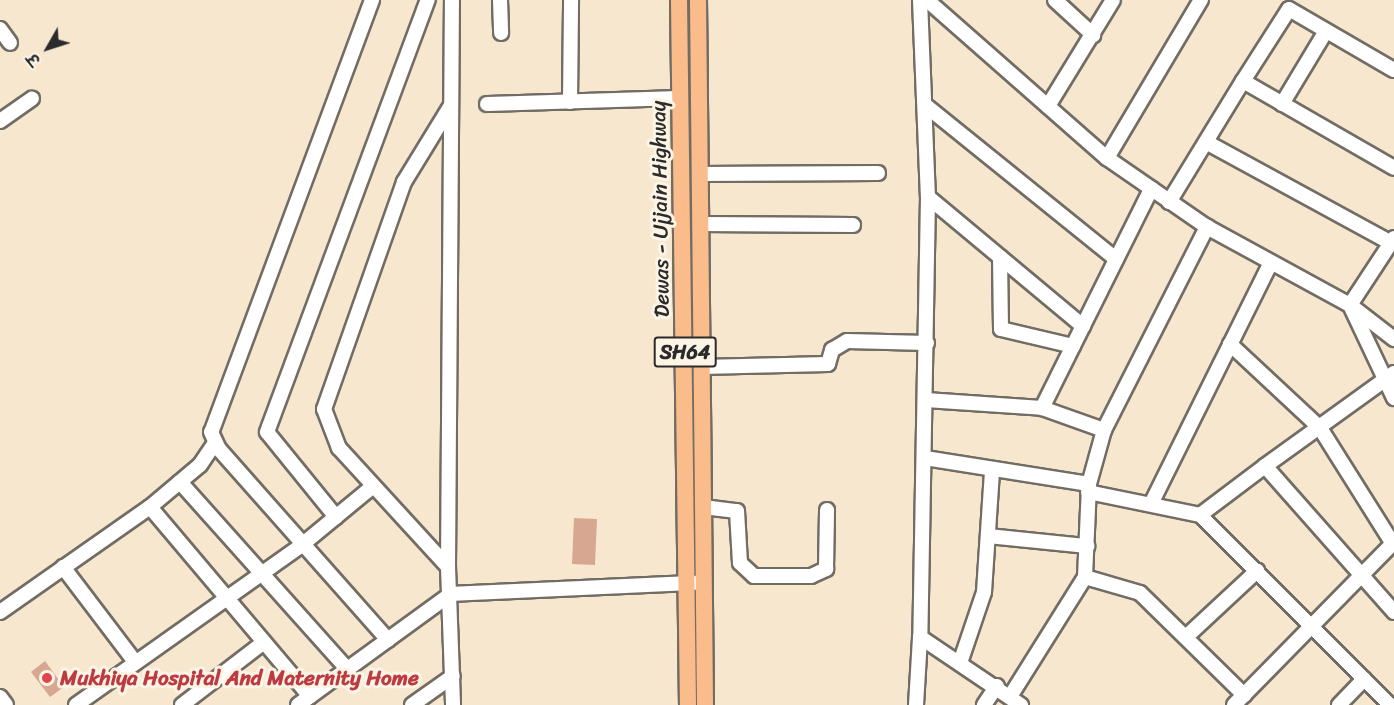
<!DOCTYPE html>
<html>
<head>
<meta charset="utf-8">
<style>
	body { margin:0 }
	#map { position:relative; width:1394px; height:705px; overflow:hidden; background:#f7e7cf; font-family:Sriracha,"Playpen Sans Deva",sans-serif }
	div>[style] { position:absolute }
	.building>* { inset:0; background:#d8a791 }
	.roads { filter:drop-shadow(2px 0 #726d64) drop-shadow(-2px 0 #726d64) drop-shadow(0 2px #726d64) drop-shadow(0 -2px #726d64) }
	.minor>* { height:14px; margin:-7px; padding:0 7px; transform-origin:7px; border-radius:7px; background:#fff }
	.major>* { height:16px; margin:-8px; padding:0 8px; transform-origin:8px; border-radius:8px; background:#fabc8b }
	.dots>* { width:16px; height:16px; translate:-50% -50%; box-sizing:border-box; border:3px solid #fcf5e5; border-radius:50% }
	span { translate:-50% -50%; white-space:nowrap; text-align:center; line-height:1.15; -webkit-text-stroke:6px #fcf5e5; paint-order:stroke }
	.shield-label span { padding:2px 4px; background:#fcf5e5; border:2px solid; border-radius:4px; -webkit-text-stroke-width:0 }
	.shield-label { font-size:20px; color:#2b2b2b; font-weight:700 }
	.street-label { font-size:21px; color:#2b2b2b }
	.health-label { font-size:21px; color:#be3a42; font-weight:700 }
	.left { translate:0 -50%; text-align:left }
	.north { position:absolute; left:18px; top:18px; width:60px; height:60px; -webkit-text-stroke:4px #fcf5e5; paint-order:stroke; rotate:231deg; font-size:16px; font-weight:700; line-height:24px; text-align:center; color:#2b2b2b }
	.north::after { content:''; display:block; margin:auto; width:21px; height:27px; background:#2b2b2b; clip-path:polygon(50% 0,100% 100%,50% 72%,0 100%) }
</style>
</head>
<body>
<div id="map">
	<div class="building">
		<i style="clip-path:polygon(574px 518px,597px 519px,595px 565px,572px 564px)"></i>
		<i style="clip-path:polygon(45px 661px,64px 687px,50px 697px,31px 672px)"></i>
	</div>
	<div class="roads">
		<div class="minor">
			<i style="left:372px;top:0;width:461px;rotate:110.4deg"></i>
			<i style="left:211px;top:432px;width:19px;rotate:65deg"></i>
			<i style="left:219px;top:449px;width:255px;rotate:48.5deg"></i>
			<i style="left:500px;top:0;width:33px;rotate:88deg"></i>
			<i style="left:920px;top:0;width:197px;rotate:87.7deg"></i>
			<i style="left:928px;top:197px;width:440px;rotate:91deg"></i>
			<i style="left:920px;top:637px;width:122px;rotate:34deg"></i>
			<i style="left:927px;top:0;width:240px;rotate:41.3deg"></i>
			<i style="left:1107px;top:158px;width:184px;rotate:-59.3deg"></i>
			<i style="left:1055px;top:0;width:52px;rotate:42.6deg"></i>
			<i style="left:0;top:29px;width:17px;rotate:54deg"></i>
			<i style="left:1243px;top:81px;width:85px;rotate:-57.4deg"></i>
			<i style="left:1289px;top:9px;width:121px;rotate:30.2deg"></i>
			<i style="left:570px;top:102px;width:102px;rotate:-89.4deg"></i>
			<i style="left:487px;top:104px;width:193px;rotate:-1.8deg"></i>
			<i style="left:1282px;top:104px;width:85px;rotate:-58.9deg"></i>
			<i style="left:925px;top:105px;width:245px;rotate:38.9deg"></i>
			<i style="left:1048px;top:106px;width:124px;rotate:-58.5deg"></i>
			<i style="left:450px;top:107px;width:88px;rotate:121.5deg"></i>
			<i style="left:404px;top:182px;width:241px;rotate:109.4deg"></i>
			<i style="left:324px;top:409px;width:42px;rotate:69deg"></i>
			<i style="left:339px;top:448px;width:161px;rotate:47.5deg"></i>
			<i style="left:448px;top:567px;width:138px;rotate:87.9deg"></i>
			<i style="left:0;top:121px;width:39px;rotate:-35deg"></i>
			<i style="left:1206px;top:142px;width:211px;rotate:28.6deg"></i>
			<i style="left:1107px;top:158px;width:121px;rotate:34.6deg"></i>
			<i style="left:1207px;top:227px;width:163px;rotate:28.6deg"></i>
			<i style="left:1350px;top:305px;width:56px;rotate:37.7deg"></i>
			<i style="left:700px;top:174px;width:178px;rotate:-0.3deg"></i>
			<i style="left:928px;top:197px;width:202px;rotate:39.8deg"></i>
			<i style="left:1169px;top:202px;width:142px;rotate:-58.6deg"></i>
			<i style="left:1243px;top:81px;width:174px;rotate:29.9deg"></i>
			<i style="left:700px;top:224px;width:153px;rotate:0.4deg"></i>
			<i style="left:1394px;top:238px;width:80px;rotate:123.3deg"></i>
			<i style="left:1350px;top:305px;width:103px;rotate:64.7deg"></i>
			<i style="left:1000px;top:257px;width:72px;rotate:89.2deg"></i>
			<i style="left:1001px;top:329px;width:74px;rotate:13.3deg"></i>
			<i style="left:1230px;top:344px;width:123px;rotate:43deg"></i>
			<i style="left:1320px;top:428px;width:137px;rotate:57.8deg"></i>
			<i style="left:701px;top:367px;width:127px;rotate:-1.4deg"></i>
			<i style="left:828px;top:364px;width:15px;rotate:-74deg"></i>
			<i style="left:832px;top:350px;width:17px;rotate:-31deg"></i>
			<i style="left:847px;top:341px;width:80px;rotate:1.4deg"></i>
			<i style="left:1394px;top:373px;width:159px;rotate:144.2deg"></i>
			<i style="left:1265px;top:466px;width:195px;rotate:48.5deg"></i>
			<i style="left:926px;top:400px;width:116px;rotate:3.9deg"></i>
			<i style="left:1042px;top:408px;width:66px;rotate:19.5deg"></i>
			<i style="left:1042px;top:408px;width:245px;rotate:-63.5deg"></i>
			<i style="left:925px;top:458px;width:166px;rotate:9deg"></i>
			<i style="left:180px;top:482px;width:251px;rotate:48.2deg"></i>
			<i style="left:1088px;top:492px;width:114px;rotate:11.6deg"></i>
			<i style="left:1200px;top:515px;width:81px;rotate:-37deg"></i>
			<i style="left:1151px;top:504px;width:270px;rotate:-63.6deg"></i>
			<i style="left:150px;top:507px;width:248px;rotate:49.8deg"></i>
			<i style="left:703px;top:507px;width:34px;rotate:7deg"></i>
			<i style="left:737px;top:511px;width:52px;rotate:86.7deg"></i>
			<i style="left:740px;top:563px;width:19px;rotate:43deg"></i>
			<i style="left:754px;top:576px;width:57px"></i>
			<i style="left:811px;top:576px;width:17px;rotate:-25deg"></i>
			<i style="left:826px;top:569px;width:59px;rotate:-89deg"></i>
			<i style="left:1200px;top:515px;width:269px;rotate:45deg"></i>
			<i style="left:336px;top:517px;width:109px;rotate:-129.1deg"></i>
			<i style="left:267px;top:432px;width:461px;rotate:-69.6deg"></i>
			<i style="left:988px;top:536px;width:100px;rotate:5.8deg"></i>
			<i style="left:63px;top:567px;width:119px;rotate:52.8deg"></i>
			<i style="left:448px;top:567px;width:567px;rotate:-89.6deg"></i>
			<i style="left:1085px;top:577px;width:57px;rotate:16.2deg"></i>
			<i style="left:1140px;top:593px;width:146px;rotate:44.4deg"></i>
			<i style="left:0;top:612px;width:183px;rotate:-35deg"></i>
			<i style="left:150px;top:507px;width:65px;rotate:-40deg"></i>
			<i style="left:200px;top:465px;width:27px;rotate:-56deg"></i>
			<i style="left:1187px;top:636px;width:96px;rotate:-42.9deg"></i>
			<i style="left:960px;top:663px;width:75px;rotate:-71.3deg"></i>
			<i style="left:984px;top:592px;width:122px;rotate:-86.2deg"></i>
			<i style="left:1011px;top:695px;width:139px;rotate:-57.9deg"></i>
			<i style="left:1085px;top:577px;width:93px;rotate:-87.5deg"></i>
			<i style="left:1089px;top:484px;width:56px;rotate:-74.5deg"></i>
			<i style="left:1104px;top:430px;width:228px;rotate:-63.1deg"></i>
			<i style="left:0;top:697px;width:10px;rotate:53deg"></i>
			<i style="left:76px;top:705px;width:278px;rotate:-35.3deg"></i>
			<i style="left:303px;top:544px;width:91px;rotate:-39.6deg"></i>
			<i style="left:182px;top:705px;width:103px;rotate:-37.5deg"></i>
			<i style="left:298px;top:705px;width:189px;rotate:-36deg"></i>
			<i style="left:451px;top:594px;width:244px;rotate:-2.6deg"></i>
			<i style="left:412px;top:705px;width:50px;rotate:-35.3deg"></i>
			<i style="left:916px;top:705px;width:68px;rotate:-86.6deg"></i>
			<i style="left:984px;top:705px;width:23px;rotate:-56deg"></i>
			<i style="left:1234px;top:705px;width:228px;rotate:-45.5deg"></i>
			<i style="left:1339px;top:705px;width:36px;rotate:-46deg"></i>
		</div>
		<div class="major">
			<i style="left:679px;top:0;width:705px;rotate:89.27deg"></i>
			<i style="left:698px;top:0;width:705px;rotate:89.43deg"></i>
		</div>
	</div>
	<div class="dots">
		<i style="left:47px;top:678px;background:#e0444e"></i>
	</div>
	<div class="shield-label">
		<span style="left:685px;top:352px">SH64</span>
	</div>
	<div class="street-label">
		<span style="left:660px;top:209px;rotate:-91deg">Dewas - Ujjain Highway</span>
	</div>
	<div class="health-label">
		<span class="left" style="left:60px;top:678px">Mukhiya Hospital And Maternity Home</span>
	</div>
	<div class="north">उ</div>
</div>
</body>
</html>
